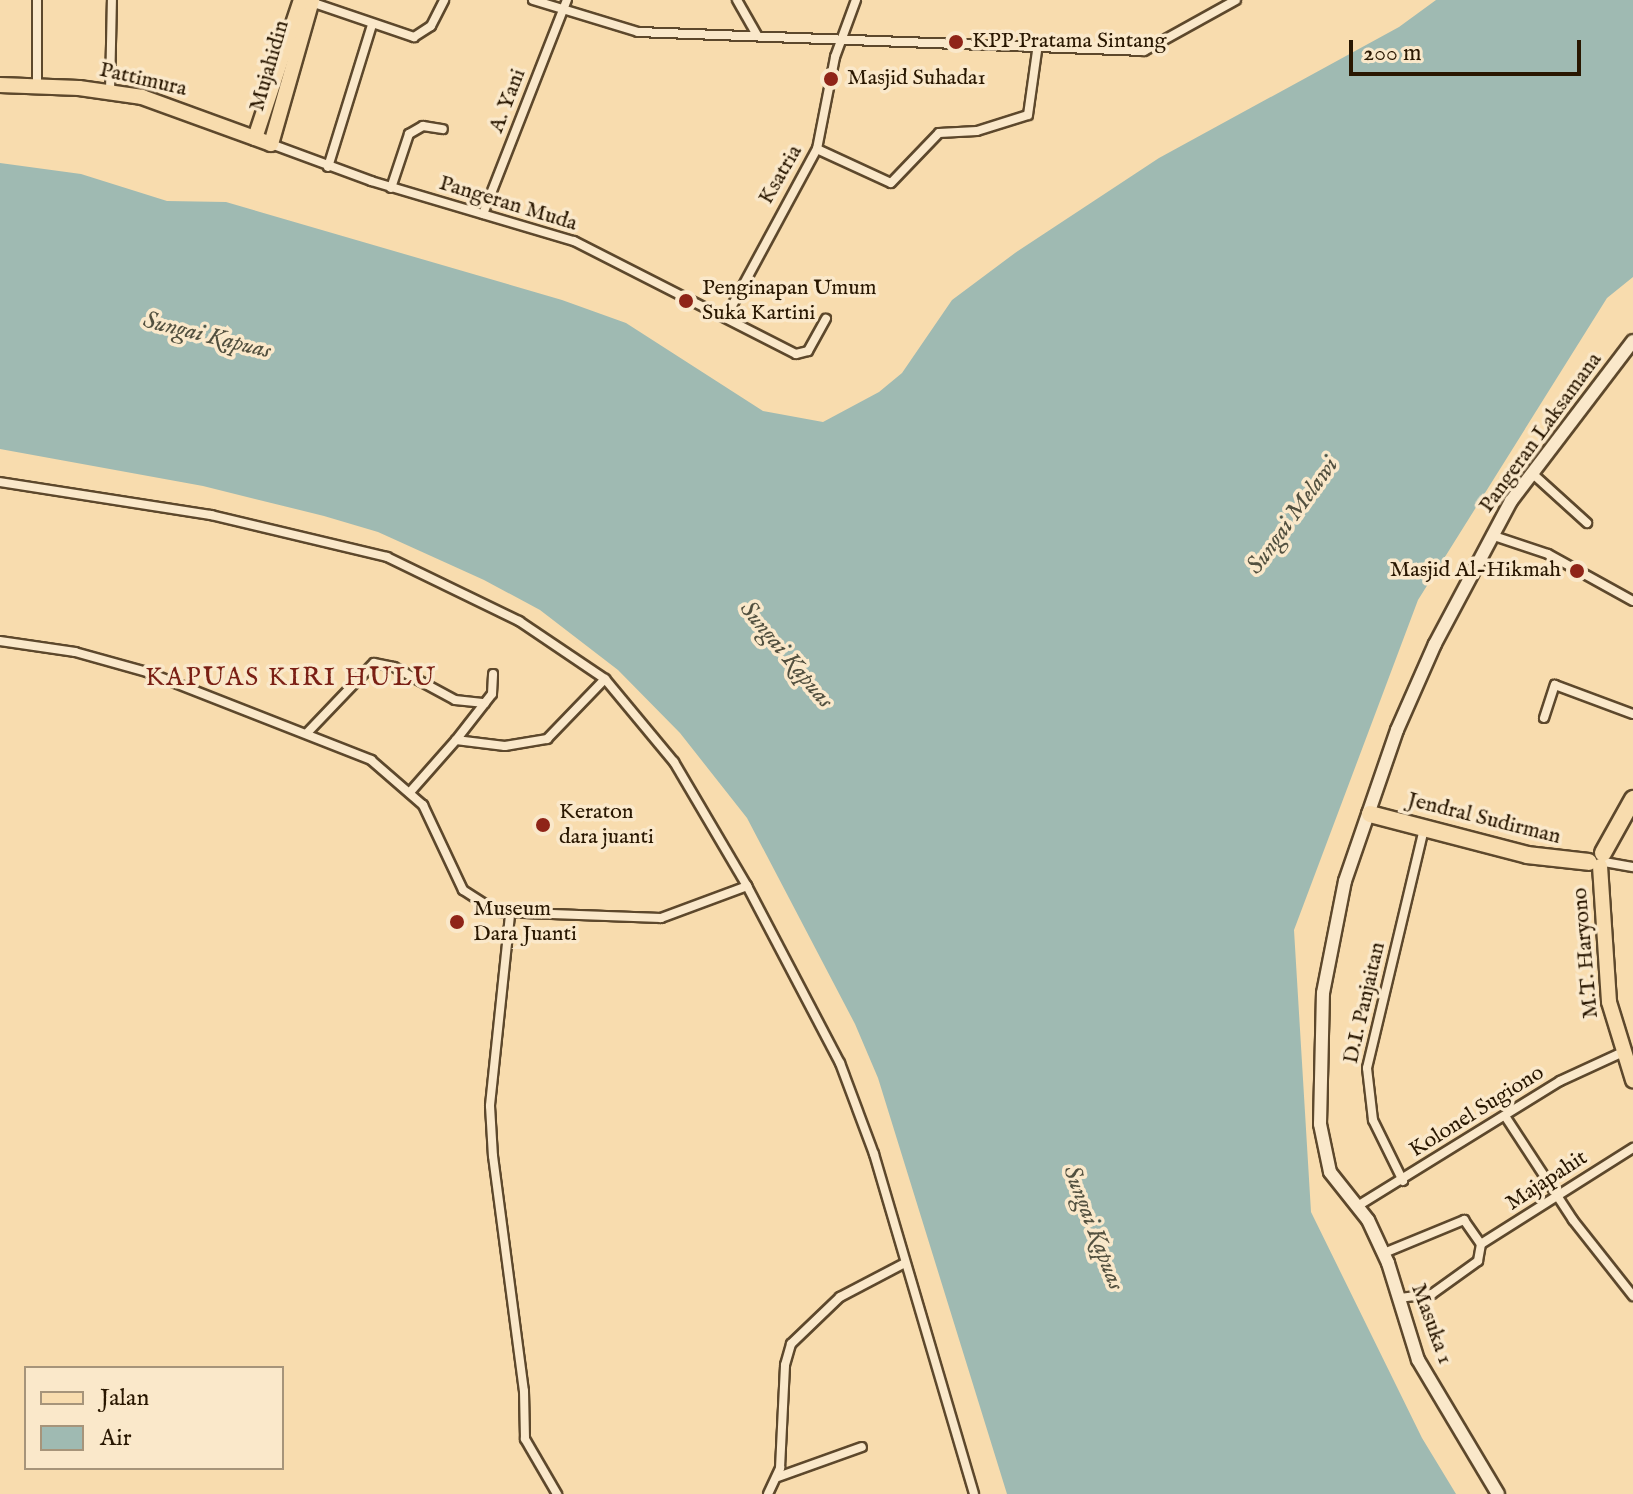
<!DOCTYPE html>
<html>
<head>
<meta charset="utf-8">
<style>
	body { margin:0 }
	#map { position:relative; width:1633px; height:1494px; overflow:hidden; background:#f8dcae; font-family:"IM FELL English",serif }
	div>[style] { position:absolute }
	.water>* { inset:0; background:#9fbab2 }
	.roads { filter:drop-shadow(2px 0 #5d482c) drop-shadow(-2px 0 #5d482c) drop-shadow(0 2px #5d482c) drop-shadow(0 -2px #5d482c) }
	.street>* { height:8px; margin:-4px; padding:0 4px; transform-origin:4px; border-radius:4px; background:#fae8ca }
	.secondary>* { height:12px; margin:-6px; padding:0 6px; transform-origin:6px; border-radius:6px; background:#fae8ca }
	.primary>* { height:14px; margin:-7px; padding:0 7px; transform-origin:7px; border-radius:7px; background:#f8dcae }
	.highway>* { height:16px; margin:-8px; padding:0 8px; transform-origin:8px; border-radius:8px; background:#f8dcae }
	.dots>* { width:22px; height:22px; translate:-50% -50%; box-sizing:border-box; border:4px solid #fae8ca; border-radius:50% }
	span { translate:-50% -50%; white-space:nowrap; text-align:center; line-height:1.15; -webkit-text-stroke:7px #fae8ca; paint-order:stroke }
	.poi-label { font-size:22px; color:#291701 }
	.left { translate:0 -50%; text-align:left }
	.right { translate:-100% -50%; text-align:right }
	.street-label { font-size:22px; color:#291701 }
	.water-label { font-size:24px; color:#52503f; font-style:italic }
	.quarter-label { font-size:26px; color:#7a1f14; letter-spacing:2px }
	.legend { position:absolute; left:24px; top:1366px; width:260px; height:104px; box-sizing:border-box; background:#fae8ca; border:2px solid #a6947a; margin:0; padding:10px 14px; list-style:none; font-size:24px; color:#291701 }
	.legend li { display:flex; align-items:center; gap:16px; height:40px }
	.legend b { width:40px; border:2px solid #a6947a }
	.scale { position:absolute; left:1349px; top:40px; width:232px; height:36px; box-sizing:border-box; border:4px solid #291701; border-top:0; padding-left:10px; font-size:24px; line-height:28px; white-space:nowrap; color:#291701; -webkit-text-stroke:6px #fae8ca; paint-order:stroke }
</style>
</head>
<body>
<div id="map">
	<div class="water">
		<i style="clip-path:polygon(1436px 0,1633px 0,1633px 277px,1607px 298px,1418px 600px,1294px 930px,1311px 1212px,1422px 1438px,1456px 1494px,1007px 1494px,878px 1078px,855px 1024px,747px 818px,680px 733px,618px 670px,540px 610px,484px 580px,378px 532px,324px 516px,203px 486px,0 449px,0 163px,81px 174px,167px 201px,226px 202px,562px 300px,626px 323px,763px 411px,823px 422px,879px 392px,902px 373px,952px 300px,1015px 253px,1159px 158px,1399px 27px)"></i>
	</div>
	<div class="roads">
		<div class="street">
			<i style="left:37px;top:0;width:85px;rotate:90deg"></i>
			<i style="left:533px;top:0;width:110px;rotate:16.9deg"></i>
			<i style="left:638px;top:32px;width:506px;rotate:2.15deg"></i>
			<i style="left:1144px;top:51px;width:105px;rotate:-29deg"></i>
			<i style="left:737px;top:0;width:40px;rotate:60.3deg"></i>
			<i style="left:311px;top:2px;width:109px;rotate:18.8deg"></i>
			<i style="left:414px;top:37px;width:20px;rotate:-33deg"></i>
			<i style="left:431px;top:26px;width:29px;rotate:-63deg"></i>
			<i style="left:110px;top:92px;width:92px;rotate:-88.8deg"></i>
			<i style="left:271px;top:144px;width:107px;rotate:20.3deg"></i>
			<i style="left:371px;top:181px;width:212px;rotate:16.5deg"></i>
			<i style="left:574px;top:241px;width:249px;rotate:27deg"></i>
			<i style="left:796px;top:354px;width:12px;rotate:-14deg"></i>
			<i style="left:808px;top:351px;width:37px;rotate:-61deg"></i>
			<i style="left:817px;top:149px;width:81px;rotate:24.7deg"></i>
			<i style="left:891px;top:183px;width:69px;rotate:-46.2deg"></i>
			<i style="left:939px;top:133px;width:38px;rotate:-3deg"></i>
			<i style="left:977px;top:131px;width:53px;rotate:-17.4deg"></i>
			<i style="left:1028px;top:115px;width:72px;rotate:-82deg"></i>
			<i style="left:328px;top:167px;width:149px;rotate:-72.8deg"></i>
			<i style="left:391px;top:188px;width:57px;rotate:-71.6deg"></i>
			<i style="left:409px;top:134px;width:16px;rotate:-30deg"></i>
			<i style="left:423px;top:126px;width:20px;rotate:9deg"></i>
			<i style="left:483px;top:214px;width:230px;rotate:-68.6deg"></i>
			<i style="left:726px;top:317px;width:191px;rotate:-61.6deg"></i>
			<i style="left:817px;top:149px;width:94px;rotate:-78.9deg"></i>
			<i style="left:835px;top:57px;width:61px;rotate:-69.8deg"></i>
			<i style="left:1533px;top:474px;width:73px;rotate:42.2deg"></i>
			<i style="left:0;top:482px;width:214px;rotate:8.9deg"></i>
			<i style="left:211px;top:515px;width:181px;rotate:13.4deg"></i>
			<i style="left:387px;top:557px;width:147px;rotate:25.9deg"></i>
			<i style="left:519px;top:621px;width:104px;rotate:34deg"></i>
			<i style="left:605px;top:679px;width:108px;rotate:50.3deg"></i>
			<i style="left:674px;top:762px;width:144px;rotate:59.5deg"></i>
			<i style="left:747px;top:886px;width:200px;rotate:62.3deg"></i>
			<i style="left:840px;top:1063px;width:97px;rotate:69.5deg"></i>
			<i style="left:874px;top:1154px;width:354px;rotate:73.6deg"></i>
			<i style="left:1491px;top:535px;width:60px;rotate:18.4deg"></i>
			<i style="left:1548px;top:554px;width:97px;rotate:28.9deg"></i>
			<i style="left:0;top:641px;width:76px;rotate:8.3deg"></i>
			<i style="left:75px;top:652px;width:75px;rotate:15.5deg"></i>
			<i style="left:147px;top:672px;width:241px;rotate:21.4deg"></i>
			<i style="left:371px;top:760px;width:69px;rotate:40.9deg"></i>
			<i style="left:423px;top:805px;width:94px;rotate:64.8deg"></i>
			<i style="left:463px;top:890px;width:40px;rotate:32.9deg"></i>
			<i style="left:497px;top:912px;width:164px;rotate:2.1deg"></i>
			<i style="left:661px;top:918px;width:92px;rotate:-20.4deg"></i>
			<i style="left:1544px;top:718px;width:35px;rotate:-72deg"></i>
			<i style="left:1555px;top:685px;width:83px;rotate:20.4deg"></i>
			<i style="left:307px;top:733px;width:97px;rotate:-46.3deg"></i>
			<i style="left:374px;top:663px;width:20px;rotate:11deg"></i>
			<i style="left:394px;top:667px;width:69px;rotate:28.4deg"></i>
			<i style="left:455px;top:700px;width:30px;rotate:6deg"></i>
			<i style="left:456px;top:740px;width:58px;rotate:-52deg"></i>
			<i style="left:492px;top:694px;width:20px;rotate:-87deg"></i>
			<i style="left:411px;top:791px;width:68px;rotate:-48.6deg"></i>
			<i style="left:456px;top:740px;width:49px;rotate:7deg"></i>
			<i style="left:505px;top:746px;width:43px;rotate:-9.5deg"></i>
			<i style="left:547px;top:739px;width:83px;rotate:-46deg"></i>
			<i style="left:1604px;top:862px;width:29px;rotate:10deg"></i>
			<i style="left:510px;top:915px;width:192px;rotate:96deg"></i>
			<i style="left:490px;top:1106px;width:50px;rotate:86.6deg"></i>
			<i style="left:493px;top:1156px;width:237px;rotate:82.5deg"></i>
			<i style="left:524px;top:1391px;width:48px;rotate:88.8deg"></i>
			<i style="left:525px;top:1439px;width:64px;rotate:59.8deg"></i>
			<i style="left:1505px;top:1116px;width:124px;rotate:56.8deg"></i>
			<i style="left:1573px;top:1220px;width:97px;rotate:51.7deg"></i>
			<i style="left:1403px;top:1181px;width:68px;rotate:-116.2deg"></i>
			<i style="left:1373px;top:1120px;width:52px;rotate:-96.6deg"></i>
			<i style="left:1367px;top:1068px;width:247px;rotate:-76.6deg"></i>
			<i style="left:1356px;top:1207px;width:240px;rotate:-31.7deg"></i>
			<i style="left:1560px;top:1081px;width:67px;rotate:-24.7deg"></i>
			<i style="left:1481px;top:1244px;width:180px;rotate:-32.3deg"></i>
			<i style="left:1384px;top:1253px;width:87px;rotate:-22.4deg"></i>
			<i style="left:1464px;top:1220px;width:29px;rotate:55deg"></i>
			<i style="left:1481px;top:1244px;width:17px;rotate:100deg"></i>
			<i style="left:1478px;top:1261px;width:57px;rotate:144.3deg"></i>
			<i style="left:1432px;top:1294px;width:32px;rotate:173deg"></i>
			<i style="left:778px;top:1477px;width:89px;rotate:-19.7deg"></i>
			<i style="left:768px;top:1494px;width:29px;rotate:-65deg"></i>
			<i style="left:780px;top:1468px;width:103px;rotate:-87.2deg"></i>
			<i style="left:785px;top:1365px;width:22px;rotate:-74deg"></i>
			<i style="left:791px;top:1344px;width:68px;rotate:-43.8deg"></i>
			<i style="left:840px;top:1297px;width:73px;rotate:-27.6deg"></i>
		</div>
		<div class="secondary">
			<i style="left:1498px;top:1494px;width:156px;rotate:-120.8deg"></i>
			<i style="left:1418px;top:1360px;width:102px;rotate:-107.2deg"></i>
			<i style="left:1388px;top:1263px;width:47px;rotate:-114.9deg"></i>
			<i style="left:1368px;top:1220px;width:61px;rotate:-128.4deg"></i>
			<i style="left:1330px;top:1172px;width:49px;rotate:-101.8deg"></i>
			<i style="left:1320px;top:1124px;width:131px;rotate:-88.7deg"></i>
			<i style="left:1323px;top:993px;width:114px;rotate:-78.9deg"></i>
			<i style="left:1345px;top:881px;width:160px;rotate:-71deg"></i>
			<i style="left:1397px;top:730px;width:94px;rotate:-66.2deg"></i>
			<i style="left:1435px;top:644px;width:162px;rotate:-62deg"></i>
			<i style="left:1511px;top:501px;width:201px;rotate:-52.7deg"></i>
		</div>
		<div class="primary">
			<i style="left:0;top:85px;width:79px;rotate:2.2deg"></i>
			<i style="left:79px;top:88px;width:64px;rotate:8.1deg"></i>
			<i style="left:142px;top:97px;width:137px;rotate:20deg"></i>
			<i style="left:271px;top:144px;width:150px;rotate:-74.1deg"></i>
			<i style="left:255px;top:138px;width:145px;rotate:-71.6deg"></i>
			<i style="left:1600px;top:866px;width:136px;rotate:86.2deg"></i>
			<i style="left:1609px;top:1002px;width:82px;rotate:72.9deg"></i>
		</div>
		<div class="highway">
			<i style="left:1370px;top:814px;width:162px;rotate:14.6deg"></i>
			<i style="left:1527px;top:855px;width:62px;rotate:6.4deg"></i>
			<i style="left:1603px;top:853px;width:62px;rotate:-60.9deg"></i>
		</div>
	</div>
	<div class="dots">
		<i style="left:956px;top:42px;background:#8f2418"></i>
		<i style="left:831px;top:79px;background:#8f2418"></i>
		<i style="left:686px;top:301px;background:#8f2418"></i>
		<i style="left:1577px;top:571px;background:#8f2418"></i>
		<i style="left:543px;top:825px;background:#8f2418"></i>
		<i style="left:457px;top:922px;background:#8f2418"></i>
	</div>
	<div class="poi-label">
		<span class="left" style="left:972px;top:42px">KPP Pratama Sintang</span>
		<span class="left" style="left:847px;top:79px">Masjid Suhada1</span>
		<span class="left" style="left:702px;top:301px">Penginapan Umum<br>Suka Kartini</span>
		<span class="right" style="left:1561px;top:571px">Masjid Al-Hikmah</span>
		<span class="left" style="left:559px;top:825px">Keraton<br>dara juanti</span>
		<span class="left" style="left:473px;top:922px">Museum<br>Dara Juanti</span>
	</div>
	<div class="street-label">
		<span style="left:270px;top:66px;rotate:-74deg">Mujahidin</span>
		<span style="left:143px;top:80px;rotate:13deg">Pattimura</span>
		<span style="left:508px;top:101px;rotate:-69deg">A. Yani</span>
		<span style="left:781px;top:175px;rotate:-60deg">Ksatria</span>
		<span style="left:508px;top:204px;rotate:17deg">Pangeran Muda</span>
		<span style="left:1541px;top:433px;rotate:-54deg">Pangeran Laksamana</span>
		<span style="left:1484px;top:819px;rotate:14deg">Jendral Sudirman</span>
		<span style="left:1586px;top:953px;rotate:-95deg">M.T. Haryono</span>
		<span style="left:1365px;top:1003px;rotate:-77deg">D.I. Panjaitan</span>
		<span style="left:1477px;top:1112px;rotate:-32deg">Kolonel Sugiono</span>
		<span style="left:1547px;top:1181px;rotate:-33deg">Majapahit</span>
		<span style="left:1431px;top:1324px;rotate:70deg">Masuka 1</span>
	</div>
	<div class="water-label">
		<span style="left:207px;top:336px;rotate:14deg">Sungai Kapuas</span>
		<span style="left:1293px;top:516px;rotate:-54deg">Sungai Melawi</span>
		<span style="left:786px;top:655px;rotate:50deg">Sungai Kapuas</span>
		<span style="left:1093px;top:1228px;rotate:69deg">Sungai Kapuas</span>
	</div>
	<div class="quarter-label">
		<span style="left:291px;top:678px">KAPUAS KIRI HULU</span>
	</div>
	<ul class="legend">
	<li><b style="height:10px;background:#f8dcae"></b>Jalan</li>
	<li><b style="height:22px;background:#9fbab2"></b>Air</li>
	</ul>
	<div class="scale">200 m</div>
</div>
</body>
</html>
